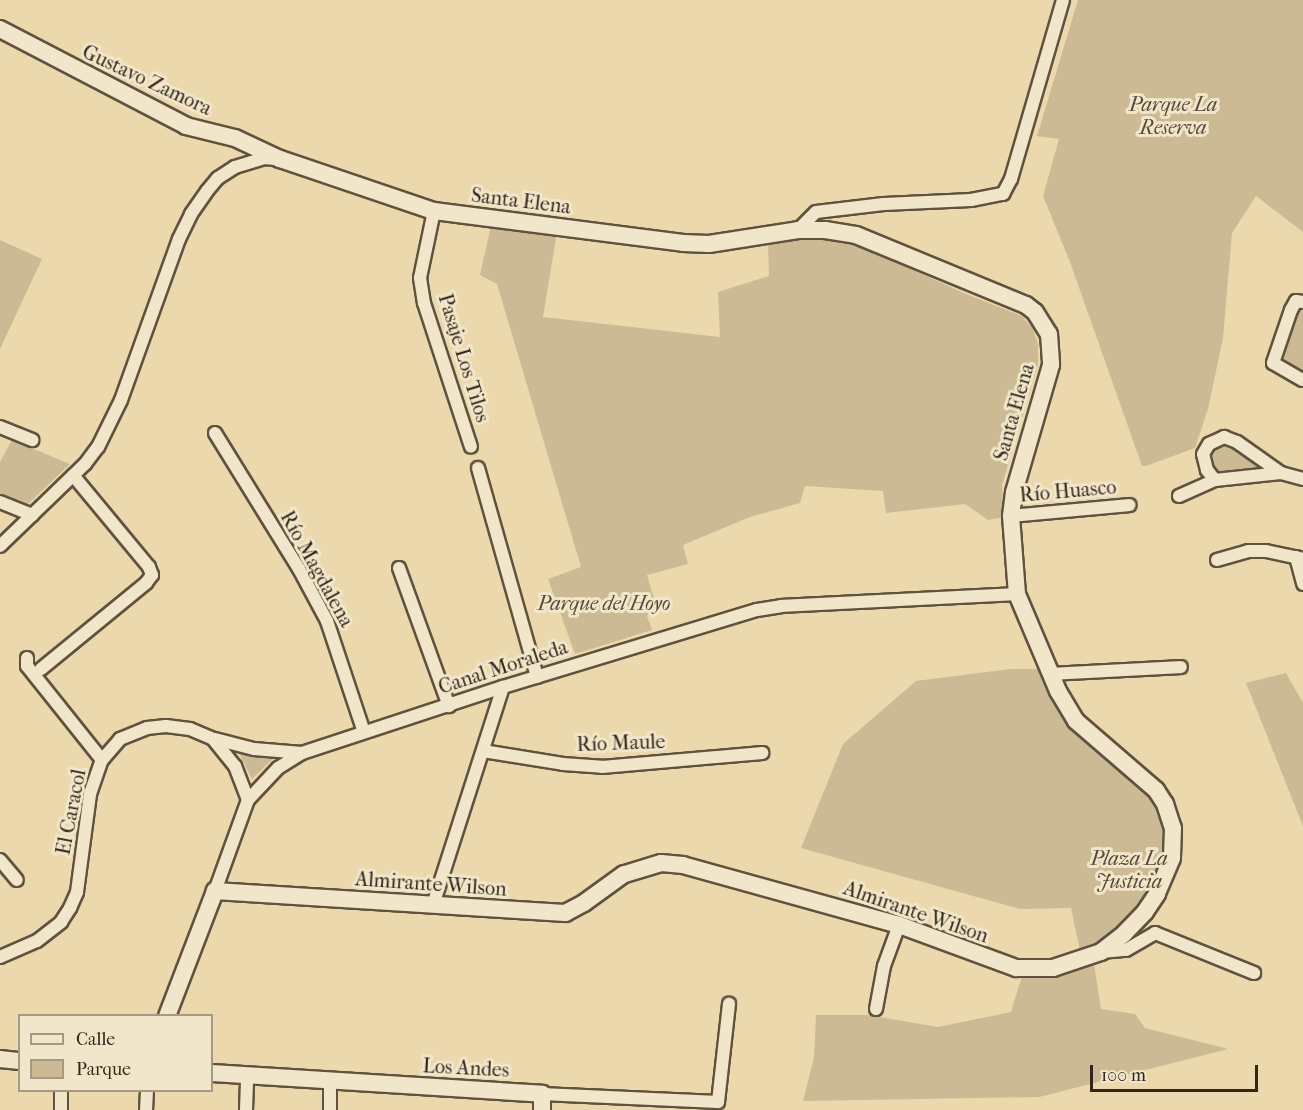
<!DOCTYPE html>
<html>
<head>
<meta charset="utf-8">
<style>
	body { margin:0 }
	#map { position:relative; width:1303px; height:1110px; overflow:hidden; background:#ebd8ad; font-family:"IM FELL French Canon",serif }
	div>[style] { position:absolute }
	.green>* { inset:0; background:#ccba94 }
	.roads { filter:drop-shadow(2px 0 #60523e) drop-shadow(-2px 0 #60523e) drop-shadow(0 2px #60523e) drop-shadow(0 -2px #60523e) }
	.minor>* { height:12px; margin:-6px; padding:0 6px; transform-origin:6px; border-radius:6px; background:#f2e6ca }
	.tertiary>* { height:16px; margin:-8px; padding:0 8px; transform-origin:8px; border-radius:8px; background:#f2e6ca }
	span { translate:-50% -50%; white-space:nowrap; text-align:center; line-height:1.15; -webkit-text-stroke:6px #f2e6ca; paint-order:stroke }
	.street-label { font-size:20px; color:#322519 }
	.park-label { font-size:20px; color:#584a38; font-style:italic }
	.legend { position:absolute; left:18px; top:1014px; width:195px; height:78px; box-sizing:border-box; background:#f2e6ca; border:2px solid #a59983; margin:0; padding:8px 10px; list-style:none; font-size:18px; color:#322519 }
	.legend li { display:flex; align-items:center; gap:12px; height:30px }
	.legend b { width:30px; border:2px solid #a59983 }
	.scale { position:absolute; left:1090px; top:1065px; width:168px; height:27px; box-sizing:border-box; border:3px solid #322519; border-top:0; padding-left:8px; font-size:18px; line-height:21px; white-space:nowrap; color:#322519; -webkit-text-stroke:4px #f2e6ca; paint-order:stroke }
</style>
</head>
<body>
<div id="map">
	<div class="green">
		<i style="clip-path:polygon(1078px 0,1303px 0,1303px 232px,1256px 196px,1232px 233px,1223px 338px,1208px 409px,1195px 448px,1146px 466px,1142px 466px,1070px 262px,1043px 196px,1059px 139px,1037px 136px)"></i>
		<i style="clip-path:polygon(491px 226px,557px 232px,543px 317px,720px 337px,718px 292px,769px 276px,768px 241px,814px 239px,856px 244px,966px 294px,1022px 316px,1033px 329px,1038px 344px,1038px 365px,1002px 485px,1004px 517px,988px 520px,965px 504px,886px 513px,883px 491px,805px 486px,800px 503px,750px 517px,683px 545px,688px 564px,647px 575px,655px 602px,647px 616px,652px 630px,575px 654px,548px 579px,581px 567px,497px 284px,480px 275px)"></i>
		<i style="clip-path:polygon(0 240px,42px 259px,0 349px)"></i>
		<i style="clip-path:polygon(1300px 307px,1303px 308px,1303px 374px,1281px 364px,1280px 355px)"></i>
		<i style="clip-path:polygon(12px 440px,70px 464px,27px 505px,0 496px,0 462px)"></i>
		<i style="clip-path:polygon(1227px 442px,1268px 467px,1219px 472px,1211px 464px,1209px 455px,1215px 445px)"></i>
		<i style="clip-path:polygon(1010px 669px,1038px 669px,1050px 698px,1079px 735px,1145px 791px,1164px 823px,1166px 852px,1155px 880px,1130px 915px,1097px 946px,1080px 951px,1071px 908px,1020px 909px,801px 848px,843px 744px,916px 681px)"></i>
		<i style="clip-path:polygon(1286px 673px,1303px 703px,1303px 826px,1246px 683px)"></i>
		<i style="clip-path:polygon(238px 751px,273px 759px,252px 779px)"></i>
		<i style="clip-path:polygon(1094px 964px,1101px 1009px,1135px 1014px,1145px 1028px,1228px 1049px,1039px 1097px,803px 1101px,814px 1058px,816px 1015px,868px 1015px,938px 1027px,1011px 1012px,1022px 976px,1057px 975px)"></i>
	</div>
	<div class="roads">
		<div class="minor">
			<i style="left:434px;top:211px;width:68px;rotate:101.8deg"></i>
			<i style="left:420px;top:278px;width:25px;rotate:81deg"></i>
			<i style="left:424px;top:303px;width:151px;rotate:71.9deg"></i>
			<i style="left:798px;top:230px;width:25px;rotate:-45deg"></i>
			<i style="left:816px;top:212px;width:68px;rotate:-6.7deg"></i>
			<i style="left:884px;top:204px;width:87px;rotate:-2.6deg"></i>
			<i style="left:971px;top:200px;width:33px;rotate:-11deg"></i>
			<i style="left:1003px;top:194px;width:17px;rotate:-62deg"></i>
			<i style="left:1011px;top:179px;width:186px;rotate:-73.8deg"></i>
			<i style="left:1303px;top:302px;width:7px;rotate:-172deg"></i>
			<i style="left:1296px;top:301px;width:10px;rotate:119deg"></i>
			<i style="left:1291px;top:310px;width:56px;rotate:108.8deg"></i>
			<i style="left:1273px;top:363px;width:34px;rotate:30deg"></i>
			<i style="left:0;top:427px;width:35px;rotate:22deg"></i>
			<i style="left:215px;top:433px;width:160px;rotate:58.3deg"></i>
			<i style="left:299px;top:569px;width:59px;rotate:61.7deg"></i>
			<i style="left:327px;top:621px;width:117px;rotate:71.6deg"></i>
			<i style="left:478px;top:468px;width:217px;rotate:74.2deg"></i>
			<i style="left:1215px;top:480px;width:13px;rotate:-129deg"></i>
			<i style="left:1207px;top:470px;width:16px;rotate:-104deg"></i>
			<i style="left:1203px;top:454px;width:12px;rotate:-59deg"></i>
			<i style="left:1209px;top:444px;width:17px;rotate:-25deg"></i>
			<i style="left:1224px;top:437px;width:14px;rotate:21deg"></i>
			<i style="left:1237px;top:442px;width:54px;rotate:35.2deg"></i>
			<i style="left:1281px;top:473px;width:23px;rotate:15deg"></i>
			<i style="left:1179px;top:496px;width:39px;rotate:-24deg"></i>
			<i style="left:1215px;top:480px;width:66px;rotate:-6.1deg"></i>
			<i style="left:0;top:502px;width:35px;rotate:22deg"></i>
			<i style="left:1011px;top:516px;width:119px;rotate:-5.3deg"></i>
			<i style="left:0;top:546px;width:118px;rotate:-44deg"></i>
			<i style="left:85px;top:464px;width:21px;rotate:-53deg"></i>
			<i style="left:98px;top:447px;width:52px;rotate:-63.9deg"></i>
			<i style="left:121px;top:400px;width:171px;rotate:-70.2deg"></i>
			<i style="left:179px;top:239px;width:28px;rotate:-64deg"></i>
			<i style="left:191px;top:214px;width:28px;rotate:-55deg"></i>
			<i style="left:207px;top:191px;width:17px;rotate:-50deg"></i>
			<i style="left:218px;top:178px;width:20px;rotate:-33deg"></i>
			<i style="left:235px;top:167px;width:30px;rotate:-17deg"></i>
			<i style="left:264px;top:158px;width:12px;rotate:5deg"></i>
			<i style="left:1296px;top:557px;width:28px;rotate:75deg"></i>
			<i style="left:1217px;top:560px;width:32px;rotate:-16deg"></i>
			<i style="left:1248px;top:551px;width:18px"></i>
			<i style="left:1266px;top:551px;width:38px;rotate:12deg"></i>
			<i style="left:399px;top:568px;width:147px;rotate:70.1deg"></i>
			<i style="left:27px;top:658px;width:8px;rotate:90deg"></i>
			<i style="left:27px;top:666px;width:120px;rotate:51.4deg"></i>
			<i style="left:41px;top:669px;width:136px;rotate:-39.3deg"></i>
			<i style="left:146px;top:583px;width:10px;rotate:-53deg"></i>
			<i style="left:152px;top:575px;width:9px;rotate:-111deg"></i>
			<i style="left:149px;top:567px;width:119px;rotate:-129.6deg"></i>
			<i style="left:1051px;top:674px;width:130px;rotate:-3.1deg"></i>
			<i style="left:215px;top:739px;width:40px;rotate:14.4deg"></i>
			<i style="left:254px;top:749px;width:48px;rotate:4.8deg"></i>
			<i style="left:483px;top:751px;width:81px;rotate:9.2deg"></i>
			<i style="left:563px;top:764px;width:39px;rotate:4deg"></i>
			<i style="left:602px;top:767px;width:161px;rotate:-5deg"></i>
			<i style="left:0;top:860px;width:26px;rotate:50deg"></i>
			<i style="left:215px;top:891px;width:97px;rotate:-70.1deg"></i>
			<i style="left:248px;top:800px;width:44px;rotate:-46.8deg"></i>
			<i style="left:278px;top:768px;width:28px;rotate:-32deg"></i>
			<i style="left:302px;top:753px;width:212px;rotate:-18.2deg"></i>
			<i style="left:503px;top:687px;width:265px;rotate:-16.9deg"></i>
			<i style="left:757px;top:610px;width:24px;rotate:-9deg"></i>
			<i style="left:781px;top:606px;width:236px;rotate:-2.9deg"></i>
			<i style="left:433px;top:905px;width:229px;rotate:-72.2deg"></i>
			<i style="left:1101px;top:952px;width:25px;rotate:-5deg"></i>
			<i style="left:1126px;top:950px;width:34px;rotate:-30deg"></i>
			<i style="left:1155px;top:933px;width:107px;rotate:22deg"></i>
			<i style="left:0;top:957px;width:40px;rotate:-23.4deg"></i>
			<i style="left:37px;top:941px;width:31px;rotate:-38deg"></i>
			<i style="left:61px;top:922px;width:17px;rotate:-57deg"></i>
			<i style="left:70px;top:908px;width:17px;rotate:-66deg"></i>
			<i style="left:77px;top:892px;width:99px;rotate:-82.4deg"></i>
			<i style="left:90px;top:794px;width:36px;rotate:-71deg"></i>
			<i style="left:102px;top:760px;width:28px;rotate:-49deg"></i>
			<i style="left:120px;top:739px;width:29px;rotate:-22deg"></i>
			<i style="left:147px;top:728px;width:19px;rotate:-6deg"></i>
			<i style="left:166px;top:726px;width:24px;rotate:7deg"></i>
			<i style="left:190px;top:729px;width:25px;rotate:23deg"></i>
			<i style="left:213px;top:739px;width:35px;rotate:51deg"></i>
			<i style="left:235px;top:766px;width:36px;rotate:69deg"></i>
			<i style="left:876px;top:1009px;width:44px;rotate:-79.5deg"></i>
			<i style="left:884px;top:966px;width:44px;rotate:-69.9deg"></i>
			<i style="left:542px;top:1094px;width:176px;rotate:2.6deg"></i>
			<i style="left:718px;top:1102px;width:99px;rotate:-83.6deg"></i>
			<i style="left:61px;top:1110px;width:20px;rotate:-90deg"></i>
			<i style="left:146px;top:1110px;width:20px;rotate:-87deg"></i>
			<i style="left:246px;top:1110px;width:35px;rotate:-88deg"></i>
			<i style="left:330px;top:1110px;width:28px;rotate:-90deg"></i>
		</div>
		<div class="tertiary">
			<i style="left:0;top:29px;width:210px;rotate:27.5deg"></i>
			<i style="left:186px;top:126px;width:50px;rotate:13.8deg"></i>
			<i style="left:235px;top:138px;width:50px;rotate:25deg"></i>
			<i style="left:280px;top:159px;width:163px;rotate:18.7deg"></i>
			<i style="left:434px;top:211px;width:251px;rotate:7.3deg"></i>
			<i style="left:683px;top:243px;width:26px;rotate:2deg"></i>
			<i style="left:709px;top:244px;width:90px;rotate:-8.9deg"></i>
			<i style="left:798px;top:230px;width:27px"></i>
			<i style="left:825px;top:230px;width:31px;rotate:9deg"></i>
			<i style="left:856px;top:235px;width:184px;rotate:22.4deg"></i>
			<i style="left:1026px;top:305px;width:11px;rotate:38deg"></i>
			<i style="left:1035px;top:312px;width:26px;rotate:58deg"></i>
			<i style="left:1049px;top:334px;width:31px;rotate:86deg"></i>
			<i style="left:1051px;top:365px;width:132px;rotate:106.2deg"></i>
			<i style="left:1014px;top:492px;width:24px;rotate:97deg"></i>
			<i style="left:1011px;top:516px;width:78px;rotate:85.6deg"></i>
			<i style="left:1017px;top:594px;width:105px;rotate:67.1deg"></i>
			<i style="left:1058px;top:691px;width:35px;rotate:59deg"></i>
			<i style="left:1076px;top:721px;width:106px;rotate:40.8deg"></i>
			<i style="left:1156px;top:790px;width:17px;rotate:57deg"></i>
			<i style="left:1165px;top:804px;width:25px;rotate:72deg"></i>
			<i style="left:1173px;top:828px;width:30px;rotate:92deg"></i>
			<i style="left:1172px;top:858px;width:39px;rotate:113deg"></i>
			<i style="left:1157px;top:894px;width:22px;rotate:124deg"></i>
			<i style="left:1145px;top:912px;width:30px;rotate:134deg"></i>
			<i style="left:1124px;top:934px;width:29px;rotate:142deg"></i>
			<i style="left:1101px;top:952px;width:51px;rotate:161.6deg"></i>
			<i style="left:1053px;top:968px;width:37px;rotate:180deg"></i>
			<i style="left:1016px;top:968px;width:125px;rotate:-159.8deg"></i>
			<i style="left:899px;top:925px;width:224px;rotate:-164.5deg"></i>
			<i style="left:683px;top:865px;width:22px;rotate:-175deg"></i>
			<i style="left:661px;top:863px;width:39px;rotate:163deg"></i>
			<i style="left:624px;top:874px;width:49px;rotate:144.1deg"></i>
			<i style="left:584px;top:903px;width:21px;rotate:152deg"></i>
			<i style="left:565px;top:913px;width:351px;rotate:-176.4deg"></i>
			<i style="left:215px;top:891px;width:134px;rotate:111deg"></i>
			<i style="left:0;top:1059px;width:20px;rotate:6deg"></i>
			<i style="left:212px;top:1073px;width:331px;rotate:3.6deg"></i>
			<i style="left:542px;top:1094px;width:16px;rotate:90deg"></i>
		</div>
	</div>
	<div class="street-label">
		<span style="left:147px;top:80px;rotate:25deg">Gustavo Zamora</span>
		<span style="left:521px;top:201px;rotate:7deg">Santa Elena</span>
		<span style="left:464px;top:358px;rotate:73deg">Pasaje Los Tilos</span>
		<span style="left:1014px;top:412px;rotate:-74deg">Santa Elena</span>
		<span style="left:1068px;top:491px;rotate:-5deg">Río Huasco</span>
		<span style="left:317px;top:569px;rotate:61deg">Río Magdalena</span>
		<span style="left:503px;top:667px;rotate:-18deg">Canal Moraleda</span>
		<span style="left:621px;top:743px;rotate:-2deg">Río Maule</span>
		<span style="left:71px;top:812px;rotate:-79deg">El Caracol</span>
		<span style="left:431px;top:884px;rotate:4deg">Almirante Wilson</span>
		<span style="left:916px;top:912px;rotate:19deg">Almirante Wilson</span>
		<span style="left:466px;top:1068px;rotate:3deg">Los Andes</span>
	</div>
	<div class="park-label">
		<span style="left:1173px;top:116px">Parque La<br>Reserva</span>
		<span style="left:604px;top:603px">Parque del Hoyo</span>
		<span style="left:1129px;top:870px">Plaza La<br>Justicia</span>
	</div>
	<ul class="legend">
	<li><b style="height:8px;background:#f2e6ca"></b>Calle</li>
	<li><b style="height:16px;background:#ccba94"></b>Parque</li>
	</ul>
	<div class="scale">100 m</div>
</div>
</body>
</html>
